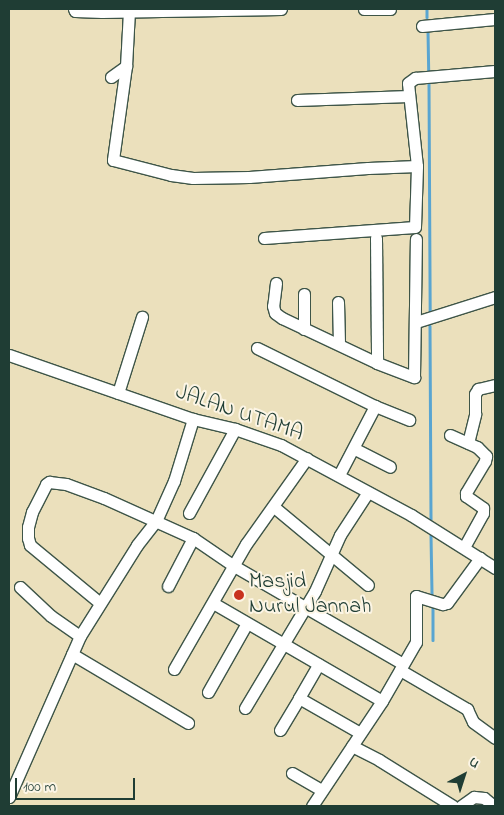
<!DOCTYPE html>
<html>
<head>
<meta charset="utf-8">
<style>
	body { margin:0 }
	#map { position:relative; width:504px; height:815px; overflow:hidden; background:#ebe0bc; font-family:"Indie Flower",sans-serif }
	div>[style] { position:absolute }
	.stream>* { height:2.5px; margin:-1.25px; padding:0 1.25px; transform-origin:1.25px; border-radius:1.25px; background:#59a5d1 }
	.roads { filter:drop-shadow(1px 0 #3e5548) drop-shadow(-1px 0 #3e5548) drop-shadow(0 1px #3e5548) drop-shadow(0 -1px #3e5548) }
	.minor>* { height:11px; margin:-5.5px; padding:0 5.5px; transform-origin:5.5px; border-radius:5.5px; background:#fff }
	.dots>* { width:14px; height:14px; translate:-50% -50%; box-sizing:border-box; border:2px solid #fcf5e5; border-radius:50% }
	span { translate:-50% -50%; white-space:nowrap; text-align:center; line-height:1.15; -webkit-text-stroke:4px #fcf5e5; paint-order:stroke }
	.street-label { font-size:22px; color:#1f3d34 }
	.poi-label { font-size:22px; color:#1f3d34 }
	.left { translate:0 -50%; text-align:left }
	.frame { position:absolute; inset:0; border:10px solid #1f3d34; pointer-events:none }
	.north { position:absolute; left:439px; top:750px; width:50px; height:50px; -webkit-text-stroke:4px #fcf5e5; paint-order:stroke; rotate:40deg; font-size:14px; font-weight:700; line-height:20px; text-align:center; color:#1f3d34 }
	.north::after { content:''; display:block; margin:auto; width:18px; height:22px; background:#1f3d34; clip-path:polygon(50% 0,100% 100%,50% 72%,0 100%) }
	.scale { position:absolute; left:15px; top:778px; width:120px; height:22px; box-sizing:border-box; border:2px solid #1f3d34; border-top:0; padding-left:6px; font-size:15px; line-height:18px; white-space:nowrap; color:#1f3d34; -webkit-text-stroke:4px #fcf5e5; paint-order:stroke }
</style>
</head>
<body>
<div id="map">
	<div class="stream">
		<i style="left:427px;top:9px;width:8px;rotate:90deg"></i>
		<i style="left:428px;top:31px;width:39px;rotate:89deg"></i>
		<i style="left:429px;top:84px;width:228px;rotate:89.7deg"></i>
		<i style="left:430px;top:326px;width:193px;rotate:89.7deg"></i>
		<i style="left:431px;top:535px;width:59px;rotate:89deg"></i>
		<i style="left:433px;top:608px;width:32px;rotate:90deg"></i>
	</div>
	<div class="roads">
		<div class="minor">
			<i style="left:74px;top:9px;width:2px;rotate:63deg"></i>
			<i style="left:75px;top:11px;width:27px;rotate:2deg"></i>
			<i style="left:102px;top:12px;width:179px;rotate:-1deg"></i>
			<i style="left:364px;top:9px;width:26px"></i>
			<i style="left:129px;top:11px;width:55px;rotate:93.1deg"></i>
			<i style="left:126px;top:66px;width:95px;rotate:97.9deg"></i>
			<i style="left:113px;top:160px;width:60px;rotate:14.5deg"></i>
			<i style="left:171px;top:175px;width:22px;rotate:8deg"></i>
			<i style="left:193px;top:178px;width:56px;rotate:-1deg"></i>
			<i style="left:249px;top:177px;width:119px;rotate:-4.3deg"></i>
			<i style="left:368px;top:168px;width:49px;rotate:-2.3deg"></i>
			<i style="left:422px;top:26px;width:73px;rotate:-5.5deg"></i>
			<i style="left:111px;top:77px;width:19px;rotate:-36deg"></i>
			<i style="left:297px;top:100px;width:112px;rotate:-2deg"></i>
			<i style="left:264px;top:238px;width:151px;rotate:-4.2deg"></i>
			<i style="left:415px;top:227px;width:61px;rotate:-88.1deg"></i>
			<i style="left:417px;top:166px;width:83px;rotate:-96.2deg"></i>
			<i style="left:408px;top:83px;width:9px;rotate:-36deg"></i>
			<i style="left:415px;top:78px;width:80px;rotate:-5deg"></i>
			<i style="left:376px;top:238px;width:125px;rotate:89.5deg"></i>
			<i style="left:276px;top:283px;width:23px;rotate:97deg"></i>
			<i style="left:273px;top:306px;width:7px;rotate:74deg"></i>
			<i style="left:275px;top:313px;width:9px;rotate:36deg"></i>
			<i style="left:282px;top:318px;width:105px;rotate:25.3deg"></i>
			<i style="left:377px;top:363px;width:40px;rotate:21deg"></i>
			<i style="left:414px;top:377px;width:138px;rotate:-89.2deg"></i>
			<i style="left:304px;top:294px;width:35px;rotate:90deg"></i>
			<i style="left:338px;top:302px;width:42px;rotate:88.6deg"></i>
			<i style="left:416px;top:322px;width:83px;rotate:-17.6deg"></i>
			<i style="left:257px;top:348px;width:131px;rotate:26.2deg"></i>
			<i style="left:375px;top:406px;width:37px;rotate:22deg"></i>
			<i style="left:9px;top:355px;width:195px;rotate:19.2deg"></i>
			<i style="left:193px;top:419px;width:43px;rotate:13.4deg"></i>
			<i style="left:235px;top:429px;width:49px;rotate:19.2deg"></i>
			<i style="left:281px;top:445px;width:148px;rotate:28.3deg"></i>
			<i style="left:411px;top:515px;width:99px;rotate:32.2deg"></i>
			<i style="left:118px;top:393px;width:80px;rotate:-72.5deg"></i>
			<i style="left:450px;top:435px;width:30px;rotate:24deg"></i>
			<i style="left:477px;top:447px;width:13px;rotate:45deg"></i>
			<i style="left:486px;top:456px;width:5px;rotate:101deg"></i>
			<i style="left:485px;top:461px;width:37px;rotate:121deg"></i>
			<i style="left:466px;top:493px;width:3px;rotate:90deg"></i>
			<i style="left:466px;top:496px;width:21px;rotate:35deg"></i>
			<i style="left:483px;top:508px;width:5px;rotate:90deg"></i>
			<i style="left:483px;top:513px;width:39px;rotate:119deg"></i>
			<i style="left:468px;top:443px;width:30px;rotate:-76deg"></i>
			<i style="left:475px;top:414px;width:20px;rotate:-90deg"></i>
			<i style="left:475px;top:394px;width:6px;rotate:-59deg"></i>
			<i style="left:478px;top:389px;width:17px;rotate:-13deg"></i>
			<i style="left:355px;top:449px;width:39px;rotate:27deg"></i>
			<i style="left:339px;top:475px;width:78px;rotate:-62.4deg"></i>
			<i style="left:274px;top:507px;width:122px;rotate:39.7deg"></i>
			<i style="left:189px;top:513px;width:96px;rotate:-61.3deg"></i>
			<i style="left:168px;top:586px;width:54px;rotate:-62.5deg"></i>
			<i style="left:20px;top:587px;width:42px;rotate:43.1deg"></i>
			<i style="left:51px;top:616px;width:35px;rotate:35deg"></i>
			<i style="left:100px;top:603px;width:91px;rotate:-140.4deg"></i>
			<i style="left:30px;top:545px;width:7px;rotate:-106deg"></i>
			<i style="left:28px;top:538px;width:11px;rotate:-90deg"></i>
			<i style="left:28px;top:527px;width:16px;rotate:-75deg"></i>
			<i style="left:32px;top:512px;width:31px;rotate:-63deg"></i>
			<i style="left:46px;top:484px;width:4px;rotate:-34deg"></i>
			<i style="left:49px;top:482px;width:17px;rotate:7deg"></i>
			<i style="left:66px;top:484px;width:40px;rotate:20.2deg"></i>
			<i style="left:104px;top:498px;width:98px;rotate:24.2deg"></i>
			<i style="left:193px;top:538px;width:50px;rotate:34.3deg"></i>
			<i style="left:234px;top:566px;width:195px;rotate:30.1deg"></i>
			<i style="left:213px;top:603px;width:195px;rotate:30.1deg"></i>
			<i style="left:72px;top:654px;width:135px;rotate:30.7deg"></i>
			<i style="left:174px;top:669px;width:144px;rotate:-60.1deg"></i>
			<i style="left:246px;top:544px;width:105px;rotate:-54.7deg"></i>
			<i style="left:400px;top:670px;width:78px;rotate:30.2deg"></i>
			<i style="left:467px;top:709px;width:14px;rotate:65deg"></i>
			<i style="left:473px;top:722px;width:27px;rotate:36deg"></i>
			<i style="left:208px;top:692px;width:79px;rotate:-60.5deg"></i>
			<i style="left:299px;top:698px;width:39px;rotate:-60deg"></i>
			<i style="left:245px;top:708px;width:136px;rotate:-59.1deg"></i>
			<i style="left:315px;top:591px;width:61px;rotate:-65.9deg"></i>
			<i style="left:340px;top:535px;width:51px;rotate:-56.9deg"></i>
			<i style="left:280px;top:730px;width:37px;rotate:-59deg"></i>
			<i style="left:299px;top:698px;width:70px;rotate:29.8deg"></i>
			<i style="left:352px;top:746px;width:30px;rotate:27deg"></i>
			<i style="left:379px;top:760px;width:87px;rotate:31.9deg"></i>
			<i style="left:292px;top:773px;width:34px;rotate:30deg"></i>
			<i style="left:9px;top:797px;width:176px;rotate:-66.2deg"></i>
			<i style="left:80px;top:636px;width:107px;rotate:-57.9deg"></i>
			<i style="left:137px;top:545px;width:31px;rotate:-52deg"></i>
			<i style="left:156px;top:521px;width:44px;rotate:-65.8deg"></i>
			<i style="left:174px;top:481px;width:65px;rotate:-73deg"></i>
			<i style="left:312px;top:806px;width:126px;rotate:-56.3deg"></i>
			<i style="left:382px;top:701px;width:68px;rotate:-60deg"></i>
			<i style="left:416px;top:642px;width:46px;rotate:-90deg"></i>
			<i style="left:416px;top:596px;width:28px;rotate:17deg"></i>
			<i style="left:443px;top:604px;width:4px;rotate:-14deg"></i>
			<i style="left:447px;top:603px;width:56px;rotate:-53.7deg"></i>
			<i style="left:461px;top:806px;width:16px;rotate:-35deg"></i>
			<i style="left:474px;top:797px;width:10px;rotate:6deg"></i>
			<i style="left:484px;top:798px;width:13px;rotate:39deg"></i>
		</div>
	</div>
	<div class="dots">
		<i style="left:239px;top:595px;background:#c8321e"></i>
	</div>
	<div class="street-label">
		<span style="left:239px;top:414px;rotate:19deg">JALAN UTAMA</span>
	</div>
	<div class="poi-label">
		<span class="left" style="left:249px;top:595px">Masjid<br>Nurul Jannah</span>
	</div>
	<div class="frame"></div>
	<div class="north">U</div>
	<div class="scale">100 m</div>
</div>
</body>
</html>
